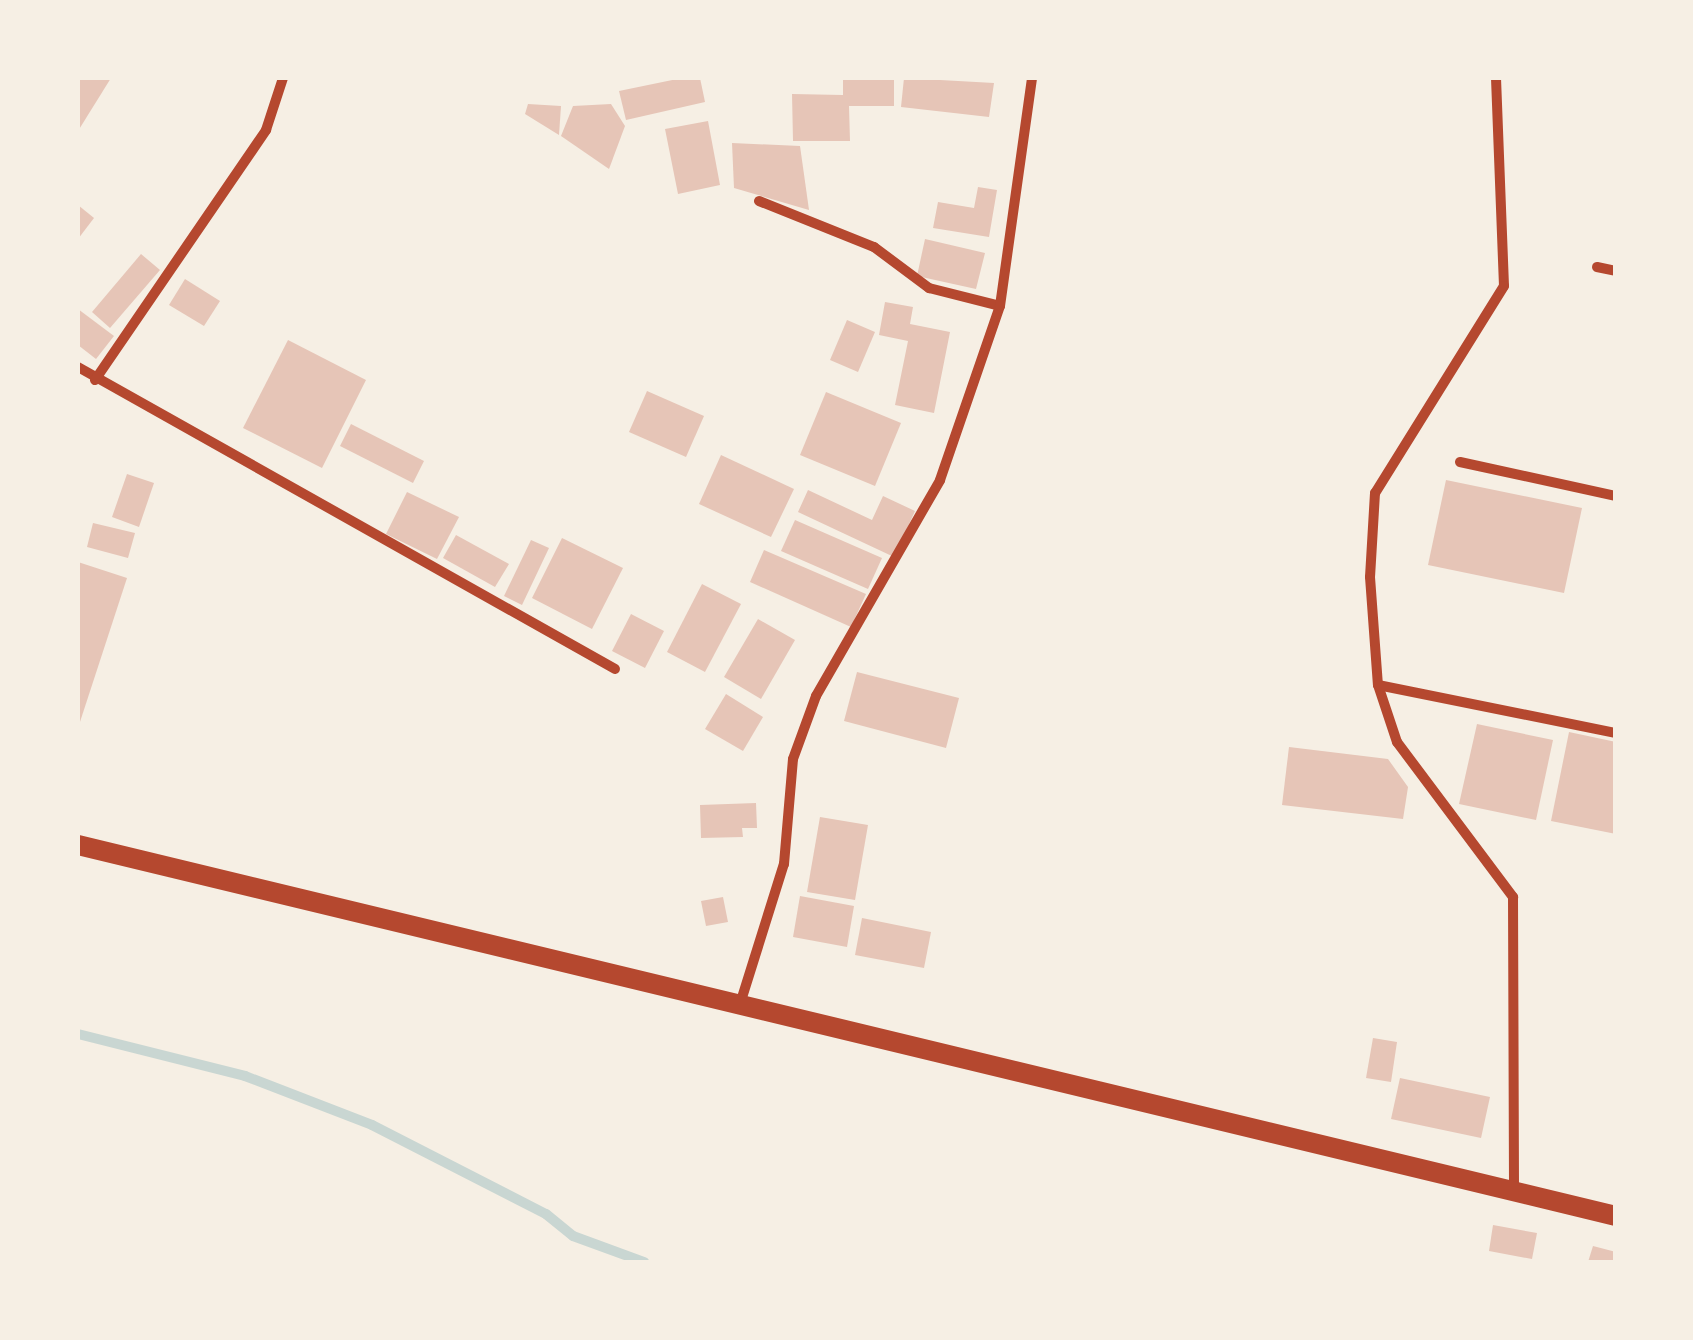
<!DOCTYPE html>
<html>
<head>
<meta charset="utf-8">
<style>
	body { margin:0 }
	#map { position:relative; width:1693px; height:1340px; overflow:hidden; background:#f6efe4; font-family:Signika,sans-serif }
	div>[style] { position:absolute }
	.stream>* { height:10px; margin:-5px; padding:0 5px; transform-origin:5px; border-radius:5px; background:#c9d6d2 }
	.building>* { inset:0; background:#e6c5b7 }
	.minor>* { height:10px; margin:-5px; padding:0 5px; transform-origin:5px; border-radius:5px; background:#b5482f }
	.secondary>* { height:20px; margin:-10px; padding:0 10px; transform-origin:10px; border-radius:10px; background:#b5482f }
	span { translate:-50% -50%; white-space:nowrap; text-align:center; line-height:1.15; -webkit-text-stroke:8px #f6efe4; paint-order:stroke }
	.frame { position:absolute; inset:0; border:80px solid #f6efe4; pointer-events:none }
</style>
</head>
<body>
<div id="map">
	<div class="stream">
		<i style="left:78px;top:1034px;width:172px;rotate:14.1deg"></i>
		<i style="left:245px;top:1076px;width:136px;rotate:21.1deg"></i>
		<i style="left:372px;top:1125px;width:195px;rotate:27.1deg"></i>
		<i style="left:546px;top:1214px;width:35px;rotate:39deg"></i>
		<i style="left:573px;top:1236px;width:76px;rotate:20.1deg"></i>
	</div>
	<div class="building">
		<i style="clip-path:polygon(78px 78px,111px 78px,78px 131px)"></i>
		<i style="clip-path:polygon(682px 78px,700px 78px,705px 102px,626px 120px,619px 91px)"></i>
		<i style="clip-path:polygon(843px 78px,894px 78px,894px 106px,849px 106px,850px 141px,793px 141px,792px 94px,843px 95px)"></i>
		<i style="clip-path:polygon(904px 78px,994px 83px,989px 117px,901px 107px)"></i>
		<i style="clip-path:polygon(528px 104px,561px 106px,559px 135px,525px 114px)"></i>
		<i style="clip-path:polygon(611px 104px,625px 126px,609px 169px,561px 136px,573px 106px)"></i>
		<i style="clip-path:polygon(708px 121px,720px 185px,678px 194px,665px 129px)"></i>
		<i style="clip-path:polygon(732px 143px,800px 146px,809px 210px,734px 188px)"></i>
		<i style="clip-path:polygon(978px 187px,997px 190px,989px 237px,933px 228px,938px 202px,974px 208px)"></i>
		<i style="clip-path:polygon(78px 205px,94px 218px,78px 239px)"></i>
		<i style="clip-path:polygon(925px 239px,985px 253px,976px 289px,917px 276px)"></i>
		<i style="clip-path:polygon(141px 254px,160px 270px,110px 328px,92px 312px)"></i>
		<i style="clip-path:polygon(185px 279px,220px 301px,204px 326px,169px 305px)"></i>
		<i style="clip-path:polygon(885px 302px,913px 307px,910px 324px,950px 332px,934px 413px,895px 405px,908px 341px,879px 335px)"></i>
		<i style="clip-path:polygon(78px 309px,114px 336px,96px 359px,78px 345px)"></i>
		<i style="clip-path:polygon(847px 320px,875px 332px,858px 372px,830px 360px)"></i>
		<i style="clip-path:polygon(288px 340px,366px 380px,322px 468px,243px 428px)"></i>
		<i style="clip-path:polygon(647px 391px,704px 416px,686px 457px,629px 432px)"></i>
		<i style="clip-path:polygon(826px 392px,901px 423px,875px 486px,800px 455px)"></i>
		<i style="clip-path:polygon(351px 424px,424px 461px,413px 483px,340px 446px)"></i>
		<i style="clip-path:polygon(721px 455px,794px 489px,771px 537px,699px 504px)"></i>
		<i style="clip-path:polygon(127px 474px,154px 483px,139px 527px,112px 517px)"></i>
		<i style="clip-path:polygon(1446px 480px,1582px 508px,1564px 593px,1428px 565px)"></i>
		<i style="clip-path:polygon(808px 490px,872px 520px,883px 496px,915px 511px,894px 557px,798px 512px)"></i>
		<i style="clip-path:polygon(407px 492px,459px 517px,437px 559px,386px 534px)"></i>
		<i style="clip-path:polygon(795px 520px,882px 558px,868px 589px,781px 551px)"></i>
		<i style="clip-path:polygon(93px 523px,135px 533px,128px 558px,87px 547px)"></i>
		<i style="clip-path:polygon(456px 535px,509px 564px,495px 587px,443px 558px)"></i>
		<i style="clip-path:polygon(562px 538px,623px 568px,592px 629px,532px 598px)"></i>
		<i style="clip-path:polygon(531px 540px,549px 548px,522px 605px,504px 596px)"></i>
		<i style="clip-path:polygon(764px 550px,866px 594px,851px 627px,750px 582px)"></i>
		<i style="clip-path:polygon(78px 562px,127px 578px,78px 728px)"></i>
		<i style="clip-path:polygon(702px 584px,741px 604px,705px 672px,667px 652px)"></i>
		<i style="clip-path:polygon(631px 614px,664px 631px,645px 668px,612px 651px)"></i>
		<i style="clip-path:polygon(758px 619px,795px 640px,761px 699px,724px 677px)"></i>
		<i style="clip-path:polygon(857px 672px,959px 698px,946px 748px,844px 721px)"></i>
		<i style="clip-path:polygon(726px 694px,763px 717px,743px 751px,705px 729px)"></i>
		<i style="clip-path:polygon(1477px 724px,1553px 740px,1536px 820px,1459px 804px)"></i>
		<i style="clip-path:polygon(1569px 732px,1616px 742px,1616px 834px,1551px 821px)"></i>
		<i style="clip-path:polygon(1289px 747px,1388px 759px,1408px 787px,1403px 819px,1282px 805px)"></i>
		<i style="clip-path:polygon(756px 803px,757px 828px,742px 828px,743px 837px,701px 838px,700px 805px)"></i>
		<i style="clip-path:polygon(820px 817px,868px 825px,855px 900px,807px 892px)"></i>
		<i style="clip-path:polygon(800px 896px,854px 906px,847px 947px,793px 937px)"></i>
		<i style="clip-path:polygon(723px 897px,728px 922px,706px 926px,701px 901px)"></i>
		<i style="clip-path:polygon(862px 918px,931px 932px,924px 968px,855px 955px)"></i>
		<i style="clip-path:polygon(1373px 1038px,1397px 1042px,1391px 1082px,1366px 1078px)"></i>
		<i style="clip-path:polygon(1400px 1078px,1490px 1097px,1481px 1138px,1391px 1119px)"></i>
		<i style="clip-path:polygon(1493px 1225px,1537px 1233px,1532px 1259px,1489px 1251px)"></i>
		<i style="clip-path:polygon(1593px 1246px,1616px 1252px,1616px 1262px,1588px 1262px)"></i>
	</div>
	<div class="minor">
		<i style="left:1496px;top:78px;width:208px;rotate:87.8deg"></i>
		<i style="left:1504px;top:286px;width:244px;rotate:121.9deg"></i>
		<i style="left:1375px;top:493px;width:84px;rotate:93.4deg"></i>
		<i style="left:1370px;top:577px;width:108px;rotate:85.8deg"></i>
		<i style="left:1378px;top:685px;width:60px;rotate:71.6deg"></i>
		<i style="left:1397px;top:742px;width:194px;rotate:53.2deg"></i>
		<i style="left:1513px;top:897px;width:292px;rotate:89.8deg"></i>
		<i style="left:759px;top:201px;width:124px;rotate:21.8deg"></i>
		<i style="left:874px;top:247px;width:69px;rotate:36.7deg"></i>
		<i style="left:929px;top:288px;width:73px;rotate:14.2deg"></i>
		<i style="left:1597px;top:267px;width:19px;rotate:12deg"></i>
		<i style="left:78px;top:367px;width:616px;rotate:29.35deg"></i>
		<i style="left:95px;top:380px;width:303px;rotate:-55.6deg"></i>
		<i style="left:266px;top:130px;width:55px;rotate:-71.9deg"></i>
		<i style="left:1460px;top:462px;width:160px;rotate:12.3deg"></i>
		<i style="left:1378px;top:685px;width:243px;rotate:11.4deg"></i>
		<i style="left:740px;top:1004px;width:147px;rotate:-72.6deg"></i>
		<i style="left:784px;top:864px;width:105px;rotate:-85.1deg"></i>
		<i style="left:793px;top:759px;width:67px;rotate:-69.9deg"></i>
		<i style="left:816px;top:696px;width:249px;rotate:-60.1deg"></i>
		<i style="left:940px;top:480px;width:184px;rotate:-71deg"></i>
		<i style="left:1000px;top:306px;width:230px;rotate:-82deg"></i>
	</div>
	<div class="secondary">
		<i style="left:78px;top:845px;width:1582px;rotate:13.56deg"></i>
	</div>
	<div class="frame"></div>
</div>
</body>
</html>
